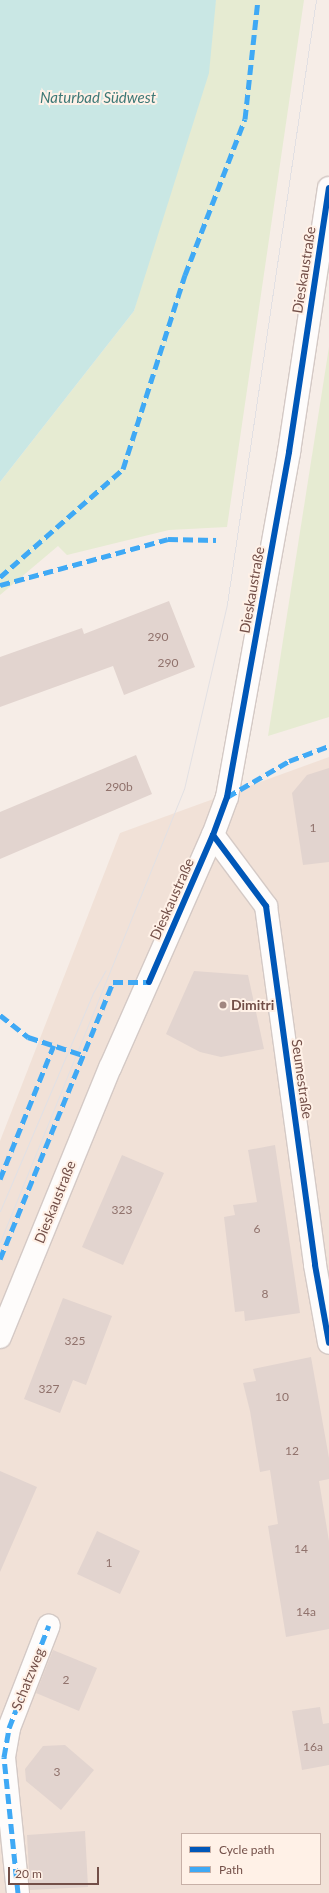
<!DOCTYPE html>
<html>
<head>
<meta charset="utf-8">
<style>
	body { margin:0 }
	#map { position:relative; width:329px; height:1893px; overflow:hidden; background:#f6ede7; font-family:Lato,sans-serif }
	div>[style] { position:absolute }
	.residential>* { inset:0; background:#f1e1d7 }
	.green>* { inset:0; background:#e6ebd2 }
	.water>* { inset:0; background:#c9e7e4 }
	.building>* { inset:0; background:#e2d4cf }
	.roads { filter:drop-shadow(1px 0 #d4c9c5) drop-shadow(-1px 0 #d4c9c5) drop-shadow(0 1px #d4c9c5) drop-shadow(0 -1px #d4c9c5) }
	.street>* { height:22px; margin:-11px; padding:0 11px; transform-origin:11px; border-radius:11px; background:#fefcfb }
	.secondary>* { height:22px; margin:-11px; padding:0 11px; transform-origin:11px; border-radius:11px; background:#fefcfb }
	.tram>* { height:1px; margin:-0.5px; padding:0 0.5px; transform-origin:0.5px; border-radius:0.5px; background:#e2e0e3 }
	.quiet>* { height:5px; margin-top:-2.5px; transform-origin:0; background:repeating-linear-gradient(90deg,#3fa9f5 0 10px,transparent 0 15px) }
	.cycleway>* { height:6px; margin:-3px; padding:0 3px; transform-origin:3px; border-radius:3px; background:#0057b8 }
	.dots>* { width:11px; height:11px; translate:-50% -50%; box-sizing:border-box; border:2px solid #fff1e7; border-radius:50% }
	span { translate:-50% -50%; white-space:nowrap; text-align:center; line-height:1.15; -webkit-text-stroke:4px #fff1e7; paint-order:stroke }
	.number-label { font-size:12px; color:#90726c }
	.number-label span { -webkit-text-stroke-width:0 }
	.street-label { font-size:14px; color:#734f48 }
	.poi-label { font-size:14px; color:#734f48; font-weight:700 }
	.left { translate:0 -50%; text-align:left }
	.water-label { font-size:15px; color:#3c7876; font-style:italic }
	.legend { position:absolute; left:181px; top:1833px; width:140px; height:52px; box-sizing:border-box; background:#fff1e7; border:1px solid #c7b0a7; margin:0; padding:5px 7px; list-style:none; font-size:12px; color:#734f48 }
	.legend li { display:flex; align-items:center; gap:8px; height:20px }
	.legend b { width:20px; border:1px solid #c7b0a7 }
	.scale { position:absolute; left:8px; top:1867px; width:91px; height:18px; box-sizing:border-box; border:2px solid #734f48; border-top:0; padding-left:5px; font-size:12px; line-height:14px; white-space:nowrap; color:#734f48; -webkit-text-stroke:3px #fff1e7; paint-order:stroke }
</style>
</head>
<body>
<div id="map">
	<div class="residential">
		<i style="clip-path:polygon(evenodd,329px 757px,329px 1893px,0 1893px,0 1141px,120px 833px,329px 757px,182px 1834px,320px 1834px,320px 1884px,182px 1884px,182px 1834px)"></i>
	</div>
	<div class="green">
		<i style="clip-path:polygon(216px 0,304px 0,227px 527px,169px 530px,67px 555px,58px 546px,0 595px,0 482px,134px 311px)"></i>
		<i style="clip-path:polygon(329px 347px,329px 717px,268px 736px)"></i>
	</div>
	<div class="water">
		<i style="clip-path:polygon(0 0,216px 0,209px 73px,134px 311px,0 482px)"></i>
	</div>
	<div class="building">
		<i style="clip-path:polygon(169px 601px,195px 667px,124px 695px,113px 666px,0 707px,0 657px,82px 628px,84px 634px)"></i>
		<i style="clip-path:polygon(136px 755px,152px 794px,0 859px,0 812px)"></i>
		<i style="clip-path:polygon(329px 768px,329px 862px,303px 865px,292px 793px,307px 775px)"></i>
		<i style="clip-path:polygon(194px 971px,248px 975px,264px 1049px,221px 1057px,200px 1052px,166px 1034px)"></i>
		<i style="clip-path:polygon(275px 1145px,300px 1313px,245px 1321px,244px 1311px,235px 1312px,224px 1217px,235px 1215px,233px 1205px,257px 1202px,248px 1150px)"></i>
		<i style="clip-path:polygon(122px 1155px,164px 1173px,123px 1265px,82px 1247px)"></i>
		<i style="clip-path:polygon(63px 1298px,112px 1316px,86px 1385px,73px 1380px,60px 1413px,24px 1399px)"></i>
		<i style="clip-path:polygon(311px 1357px,329px 1458px,329px 1479px,319px 1481px,329px 1541px,329px 1629px,286px 1637px,268px 1526px,278px 1524px,270px 1470px,260px 1472px,250px 1411px,243px 1383px,256px 1381px,253px 1369px)"></i>
		<i style="clip-path:polygon(0 1471px,37px 1487px,0 1572px)"></i>
		<i style="clip-path:polygon(97px 1531px,140px 1551px,120px 1594px,77px 1574px)"></i>
		<i style="clip-path:polygon(53px 1650px,97px 1668px,79px 1711px,36px 1693px)"></i>
		<i style="clip-path:polygon(320px 1707px,323px 1724px,329px 1723px,329px 1765px,302px 1770px,292px 1711px)"></i>
		<i style="clip-path:polygon(65px 1745px,94px 1770px,61px 1810px,26px 1781px,25px 1769px,43px 1746px)"></i>
		<i style="clip-path:polygon(85px 1831px,88px 1887px,30px 1890px,27px 1835px)"></i>
	</div>
	<div class="roads">
		<div class="street">
			<i style="left:18px;top:1893px;width:137px;rotate:-95.9deg"></i>
			<i style="left:4px;top:1757px;width:29px;rotate:-80deg"></i>
			<i style="left:9px;top:1728px;width:110px;rotate:-68.8deg"></i>
		</div>
		<div class="secondary">
			<i style="left:213px;top:835px;width:89px;rotate:53.3deg"></i>
			<i style="left:266px;top:906px;width:362px;rotate:82.2deg"></i>
			<i style="left:315px;top:1265px;width:79px;rotate:79.8deg"></i>
			<i style="left:0;top:1337px;width:291px;rotate:-67.8deg"></i>
			<i style="left:110px;top:1068px;width:255px;rotate:-66.2deg"></i>
			<i style="left:213px;top:835px;width:40px;rotate:-69.8deg"></i>
			<i style="left:227px;top:797px;width:351px;rotate:-79.8deg"></i>
			<i style="left:289px;top:452px;width:267px;rotate:-81.4deg"></i>
		</div>
	</div>
	<div class="tram">
		<i style="left:0;top:1211px;width:237px;rotate:-66.9deg"></i>
		<i style="left:93px;top:993px;width:26px;rotate:-61deg"></i>
		<i style="left:0;top:1242px;width:489px;rotate:-67.9deg"></i>
		<i style="left:184px;top:789px;width:190px;rotate:-76.9deg"></i>
		<i style="left:227px;top:604px;width:611px;rotate:-81.62deg"></i>
	</div>
	<div class="quiet">
		<i style="left:0;top:577px;width:164px;rotate:-41.3deg"></i>
		<i style="left:123px;top:469px;width:204px;rotate:-72.3deg"></i>
		<i style="left:185px;top:275px;width:167px;rotate:-69deg"></i>
		<i style="left:245px;top:119px;width:120px;rotate:-83.8deg"></i>
		<i style="left:0;top:585px;width:174px;rotate:-15.3deg"></i>
		<i style="left:168px;top:539px;width:48px;rotate:1.2deg"></i>
		<i style="left:227px;top:797px;width:72px;rotate:-30.1deg"></i>
		<i style="left:289px;top:761px;width:43px;rotate:-20.6deg"></i>
		<i style="left:0;top:1015px;width:36px;rotate:38deg"></i>
		<i style="left:28px;top:1037px;width:58px;rotate:18.1deg"></i>
		<i style="left:0;top:1179px;width:144px;rotate:-68.1deg"></i>
		<i style="left:0;top:1259px;width:299px;rotate:-67.8deg"></i>
		<i style="left:113px;top:982px;width:36px"></i>
		<i style="left:18px;top:1893px;width:137px;rotate:-95.9deg"></i>
		<i style="left:4px;top:1757px;width:29px;rotate:-80deg"></i>
		<i style="left:9px;top:1728px;width:110px;rotate:-68.8deg"></i>
	</div>
	<div class="cycleway">
		<i style="left:213px;top:835px;width:89px;rotate:53.3deg"></i>
		<i style="left:266px;top:906px;width:362px;rotate:82.2deg"></i>
		<i style="left:315px;top:1265px;width:79px;rotate:79.8deg"></i>
		<i style="left:149px;top:982px;width:160px;rotate:-66.5deg"></i>
		<i style="left:213px;top:835px;width:40px;rotate:-69.8deg"></i>
		<i style="left:227px;top:797px;width:351px;rotate:-79.8deg"></i>
		<i style="left:289px;top:452px;width:267px;rotate:-81.4deg"></i>
	</div>
	<div class="dots">
		<i style="left:223px;top:1005px;background:#a18680"></i>
	</div>
	<div class="number-label">
		<span style="left:158px;top:637px">290</span>
		<span style="left:168px;top:663px">290</span>
		<span style="left:119px;top:787px">290b</span>
		<span style="left:313px;top:828px">1</span>
		<span style="left:122px;top:1210px">323</span>
		<span style="left:257px;top:1229px">6</span>
		<span style="left:265px;top:1294px">8</span>
		<span style="left:75px;top:1341px">325</span>
		<span style="left:49px;top:1389px">327</span>
		<span style="left:282px;top:1397px">10</span>
		<span style="left:292px;top:1451px">12</span>
		<span style="left:301px;top:1549px">14</span>
		<span style="left:109px;top:1563px">1</span>
		<span style="left:306px;top:1612px">14a</span>
		<span style="left:66px;top:1680px">2</span>
		<span style="left:313px;top:1747px">16a</span>
		<span style="left:57px;top:1772px">3</span>
	</div>
	<div class="street-label">
		<span style="left:304px;top:270px;rotate:-81deg">Dieskaustraße</span>
		<span style="left:252px;top:590px;rotate:-80deg">Dieskaustraße</span>
		<span style="left:172px;top:899px;rotate:-66deg">Dieskaustraße</span>
		<span style="left:302px;top:1079px;rotate:82deg">Seumestraße</span>
		<span style="left:55px;top:1202px;rotate:-68deg">Dieskaustraße</span>
		<span style="left:28px;top:1679px;rotate:-68deg">Schatzweg</span>
	</div>
	<div class="poi-label">
		<span class="left" style="left:231px;top:1005px">Dimitri</span>
	</div>
	<div class="water-label">
		<span style="left:98px;top:98px">Naturbad Südwest</span>
	</div>
	<ul class="legend">
	<li><b style="height:5px;background:#0057b8"></b>Cycle path</li>
	<li><b style="height:5px;background:#3fa9f5"></b>Path</li>
	</ul>
	<div class="scale">20 m</div>
</div>
</body>
</html>
